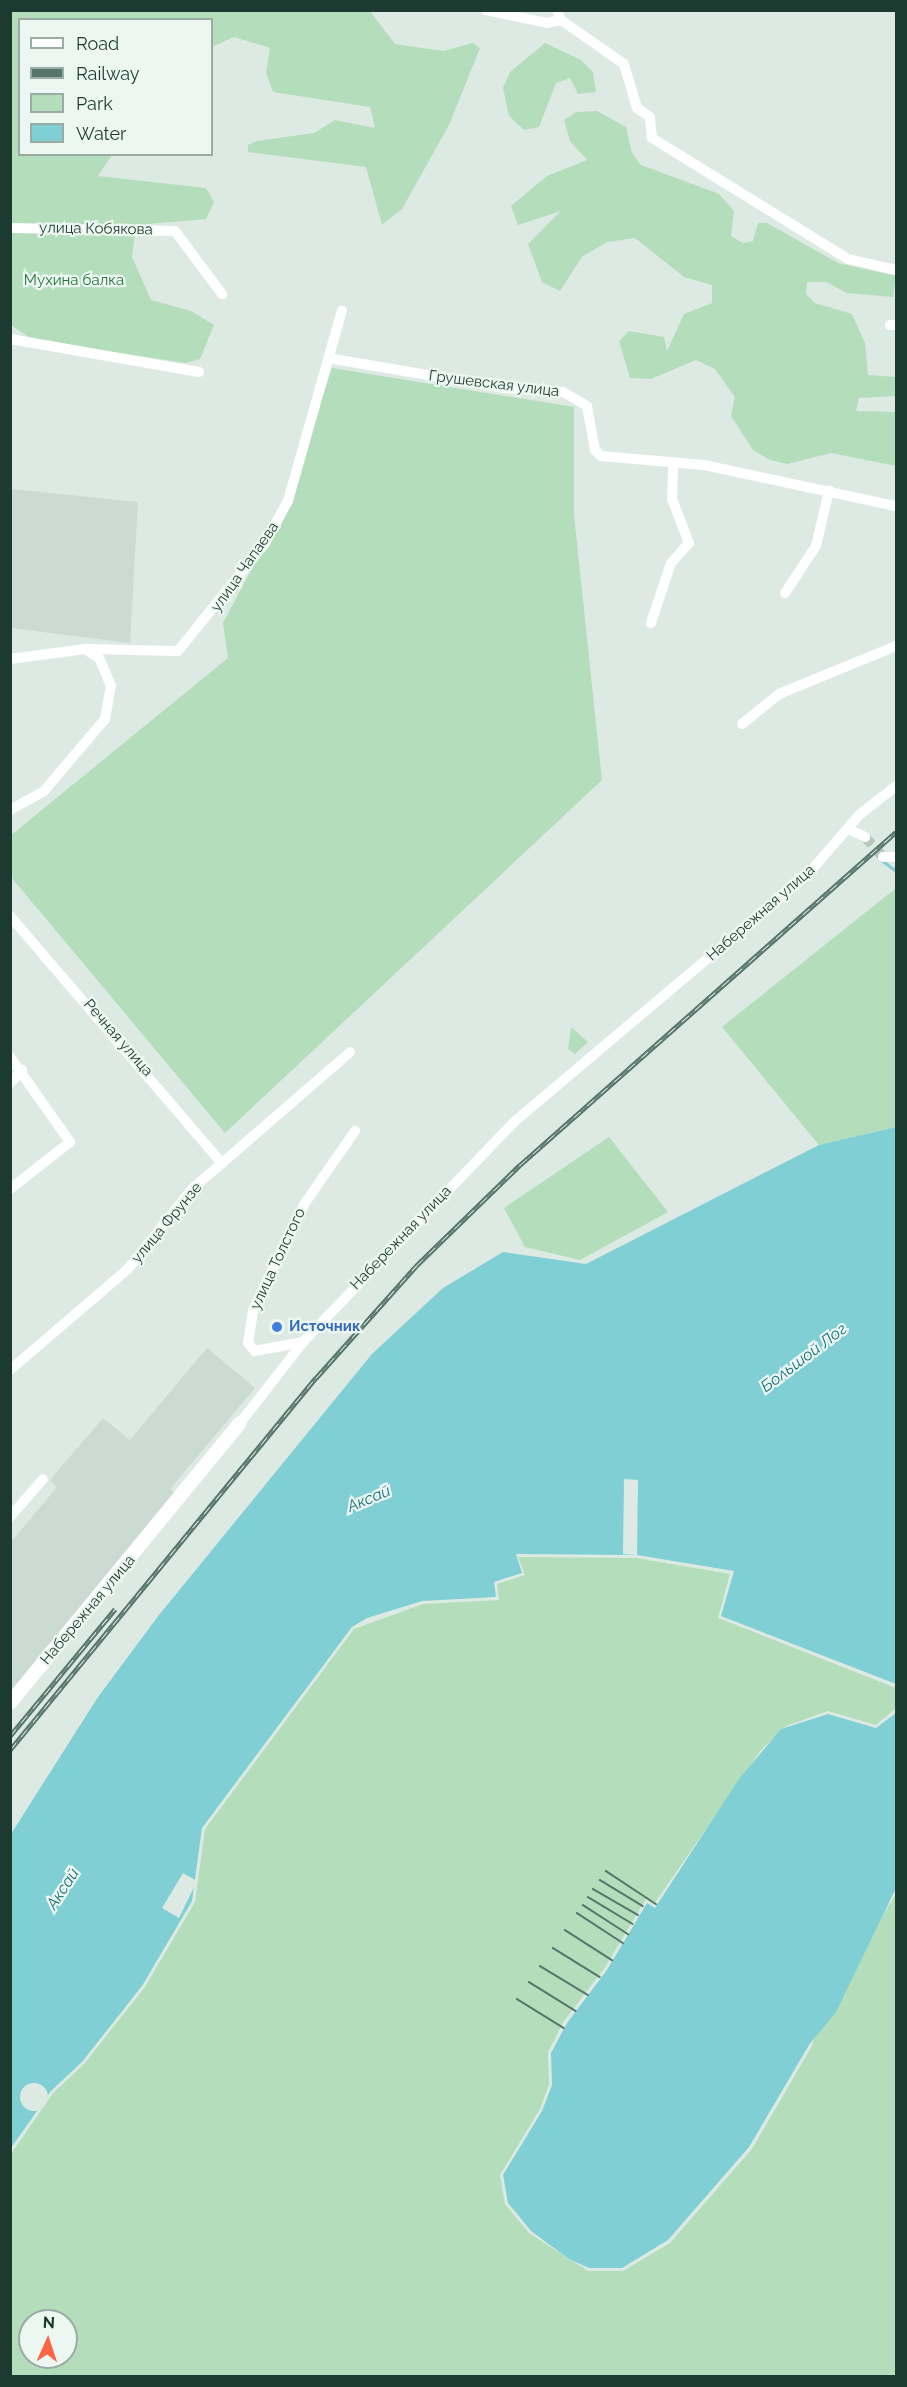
<!DOCTYPE html>
<html>
<head>
<meta charset="utf-8">
<style>
	body { margin:0 }
	#map { position:relative; width:907px; height:2387px; overflow:hidden; background:#ddeae3; font-family:Raleway,sans-serif }
	div>[style] { position:absolute }
	.built>* { inset:0; background:#cbdad2 }
	.green>* { inset:0; background:#b3ddbb }
	.water>* { inset:0; background:#7fcfd4 }
	.pier>* { inset:0; background:#ddeae3 }
	.round { border-radius:50% }
	.stream>* { height:3px; margin:-1.5px; padding:0 1.5px; transform-origin:1.5px; border-radius:1.5px; background:#7fcfd4 }
	.minor-tunnel>* { height:10px; margin-top:-5px; transform-origin:0; background:repeating-linear-gradient(90deg,#b7c7bf 0 10px,transparent 0 15px) }
	.minor>* { height:10px; margin:-5px; padding:0 5px; transform-origin:5px; border-radius:5px; background:#fff }
	.tertiary>* { height:14px; margin:-7px; padding:0 7px; transform-origin:7px; border-radius:7px; background:#fff }
	.tram>* { height:1.5px; margin:-0.75px; padding:0 0.75px; transform-origin:0.75px; border-radius:0.75px; background:#57766b }
	.rail>* { height:5px; margin-top:-2.5px; transform-origin:0; background:repeating-linear-gradient(90deg,#edf7f1 0 9px,#57766b 0 18px); box-sizing:border-box; border-block:2px solid #57766b }
	.dots>* { width:16px; height:16px; translate:-50% -50%; box-sizing:border-box; border:3px solid #edf7f1; border-radius:50% }
	span { translate:-50% -50%; white-space:nowrap; text-align:center; line-height:1.15; -webkit-text-stroke:4.5px #edf7f1; paint-order:stroke }
	.street-label { font-size:15px; color:#1d3a30 }
	.park-label { font-size:15px; color:#25743d }
	.shop-label { font-size:15px; color:#366cbe; font-weight:700 }
	.left { translate:0 -50%; text-align:left }
	.water-label { font-size:16px; color:#147179; font-style:italic }
	.frame { position:absolute; inset:0; border:12px solid #1d3a30; pointer-events:none }
	.legend { position:absolute; left:18px; top:18px; width:195px; height:138px; box-sizing:border-box; background:#edf7f1; border:2px solid #9aaba4; margin:0; padding:8px 10px; list-style:none; font-size:18px; color:#1d3a30 }
	.legend li { display:flex; align-items:center; gap:12px; height:30px }
	.legend b { width:30px; border:2px solid #9aaba4 }
	.north { position:absolute; left:18px; top:2309px; width:60px; height:60px; box-sizing:border-box; background:#edf7f1; border:2px solid #9aaba4; border-radius:50%; rotate:3deg; font-size:16px; font-weight:700; line-height:24px; text-align:center; color:#1d3a30 }
	.north::after { content:''; display:block; margin:auto; width:21px; height:27px; background:#fc6548; clip-path:polygon(50% 0,100% 100%,50% 72%,0 100%) }
</style>
</head>
<body>
<div id="map">
	<div class="built">
		<i style="clip-path:polygon(11px 489px,138px 502px,130px 643px,11px 628px)"></i>
		<i style="clip-path:polygon(207px 1348px,255px 1388px,170px 1489px,177px 1496px,11px 1700px,11px 1542px,57px 1487px,50px 1480px,103px 1418px,130px 1440px)"></i>
	</div>
	<div class="green">
		<i style="clip-path:polygon(11px 11px,370px 11px,395px 44px,443px 51px,473px 43px,480px 48px,449px 125px,402px 209px,382px 225px,366px 167px,248px 152px,248px 145px,257px 141px,314px 133px,335px 120px,375px 128px,370px 107px,273px 92px,266px 73px,270px 48px,234px 37px,212px 47px,212px 20px,20px 20px,20px 154px,112px 155px,98px 176px,206px 188px,214px 202px,206px 219px,136px 225px,132px 257px,151px 300px,191px 311px,214px 325px,200px 359px,186px 363px,33px 340px,11px 325px)"></i>
		<i style="clip-path:polygon(545px 43px,581px 60px,593px 72px,596px 92px,578px 94px,570px 78px,556px 83px,539px 127px,524px 130px,509px 116px,503px 88px,510px 72px)"></i>
		<i style="clip-path:polygon(597px 111px,626px 127px,632px 153px,641px 165px,719px 194px,734px 211px,731px 236px,743px 243px,753px 241px,758px 223px,767px 223px,838px 263px,896px 276px,893px 297px,847px 293px,826px 282px,807px 282px,806px 294px,815px 303px,852px 314px,865px 343px,868px 375px,896px 377px,896px 396px,859px 398px,856px 411px,896px 412px,896px 466px,831px 453px,787px 464px,770px 460px,753px 450px,731px 416px,735px 397px,715px 369px,696px 360px,651px 379px,630px 378px,619px 341px,629px 331px,664px 337px,667px 351px,684px 314px,712px 303px,712px 285px,684px 277px,635px 238px,607px 242px,582px 257px,560px 291px,542px 282px,528px 244px,561px 211px,518px 225px,511px 206px,547px 176px,587px 160px,570px 141px,564px 120px,576px 112px)"></i>
		<i style="clip-path:polygon(332px 368px,574px 407px,574px 515px,602px 780px,225px 1133px,11px 877px,10px 836px,228px 658px,223px 623px,288px 501px)"></i>
		<i style="clip-path:polygon(896px 888px,896px 1127px,819px 1145px,722px 1027px)"></i>
		<i style="clip-path:polygon(571px 1027px,588px 1042px,575px 1054px,568px 1049px)"></i>
		<i style="clip-path:polygon(609px 1137px,668px 1212px,580px 1260px,525px 1247px,504px 1208px)"></i>
		<i style="clip-path:polygon(evenodd,518px 1557px,636px 1558px,730px 1574px,718px 1618px,896px 1688px,896px 1708px,876px 1725px,828px 1711px,786px 1726px,761px 1750px,654px 1904px,646px 1899px,604px 1969px,564px 2021px,548px 2052px,549px 2084px,540px 2109px,500px 2175px,505px 2204px,529px 2233px,588px 2271px,623px 2271px,670px 2243px,752px 2149px,812px 2046px,824px 2010px,896px 1894px,896px 2376px,11px 2376px,11px 2154px,53px 2093px,84px 2064px,145px 1987px,195px 1902px,205px 1829px,354px 1629px,423px 1604px,499px 1600px,497px 1584px,525px 1575px,518px 1557px,30px 2321px,66px 2321px,66px 2357px,30px 2357px,30px 2321px)"></i>
	</div>
	<div class="water">
		<i style="clip-path:polygon(896px 1127px,896px 1684px,721px 1616px,734px 1571px,637px 1555px,516px 1554px,522px 1573px,494px 1582px,496px 1597px,422px 1601px,367px 1618px,352px 1627px,202px 1828px,192px 1901px,142px 1986px,82px 2062px,51px 2091px,11px 2148px,11px 1834px,98px 1697px,159px 1615px,372px 1354px,443px 1288px,503px 1252px,586px 1264px,819px 1145px)"></i>
		<i style="clip-path:polygon(896px 1713px,896px 1888px,836px 2012px,809px 2045px,749px 2147px,668px 2240px,622px 2268px,589px 2268px,569px 2259px,531px 2231px,508px 2203px,503px 2175px,542px 2111px,552px 2085px,551px 2053px,567px 2023px,607px 1970px,647px 1903px,655px 1908px,739px 1779px,781px 1729px,828px 1714px,876px 1728px)"></i>
	</div>
	<div class="pier">
		<i style="clip-path:polygon(624px 1479px,638px 1480px,637px 1555px,623px 1554px)"></i>
		<i style="clip-path:polygon(183px 1873px,197px 1881px,179px 1918px,162px 1908px)"></i>
		<i class="round" style="left:20px;top:2083px;width:28px;height:28px"></i>
	</div>
	<div class="stream">
		<i style="left:880px;top:859px;width:20px;rotate:37deg"></i>
	</div>
	<div class="minor-tunnel">
		<i style="left:865px;top:837px;width:27px;rotate:48deg"></i>
	</div>
	<div class="minor">
		<i style="left:486px;top:10px;width:62px;rotate:12deg"></i>
		<i style="left:547px;top:23px;width:14px;rotate:-12deg"></i>
		<i style="left:561px;top:20px;width:11px;rotate:-112deg"></i>
		<i style="left:561px;top:20px;width:77px;rotate:34.9deg"></i>
		<i style="left:624px;top:64px;width:46px;rotate:73.5deg"></i>
		<i style="left:637px;top:108px;width:16px;rotate:35deg"></i>
		<i style="left:650px;top:117px;width:21px;rotate:85deg"></i>
		<i style="left:652px;top:138px;width:230px;rotate:31.7deg"></i>
		<i style="left:848px;top:259px;width:49px;rotate:12.9deg"></i>
		<i style="left:10px;top:228px;width:165px;rotate:1deg"></i>
		<i style="left:175px;top:231px;width:79px;rotate:53.3deg"></i>
		<i style="left:890px;top:325px;width:6px"></i>
		<i style="left:10px;top:339px;width:192px;rotate:9.9deg"></i>
		<i style="left:328px;top:358px;width:179px;rotate:9.7deg"></i>
		<i style="left:504px;top:388px;width:59px;rotate:3.9deg"></i>
		<i style="left:563px;top:392px;width:28px;rotate:30deg"></i>
		<i style="left:587px;top:406px;width:45px;rotate:79.7deg"></i>
		<i style="left:595px;top:450px;width:8px;rotate:45deg"></i>
		<i style="left:601px;top:456px;width:103px;rotate:5deg"></i>
		<i style="left:704px;top:465px;width:196px;rotate:12.1deg"></i>
		<i style="left:785px;top:593px;width:56px;rotate:-56.6deg"></i>
		<i style="left:816px;top:546px;width:57px;rotate:-76.9deg"></i>
		<i style="left:651px;top:623px;width:63px;rotate:-71.6deg"></i>
		<i style="left:671px;top:563px;width:27px;rotate:-48deg"></i>
		<i style="left:689px;top:543px;width:47px;rotate:-111.1deg"></i>
		<i style="left:672px;top:499px;width:37px;rotate:-88deg"></i>
		<i style="left:10px;top:659px;width:76px;rotate:-7.6deg"></i>
		<i style="left:85px;top:649px;width:93px;rotate:1.2deg"></i>
		<i style="left:178px;top:651px;width:139px;rotate:-51.1deg"></i>
		<i style="left:265px;top:543px;width:48px;rotate:-61.3deg"></i>
		<i style="left:288px;top:501px;width:198px;rotate:-74.2deg"></i>
		<i style="left:742px;top:724px;width:48px;rotate:-39deg"></i>
		<i style="left:779px;top:694px;width:126px;rotate:-22.3deg"></i>
		<i style="left:10px;top:810px;width:39px;rotate:-29deg"></i>
		<i style="left:44px;top:791px;width:94px;rotate:-49.7deg"></i>
		<i style="left:105px;top:719px;width:34px;rotate:-80deg"></i>
		<i style="left:111px;top:686px;width:30px;rotate:-113deg"></i>
		<i style="left:99px;top:658px;width:13px;rotate:-148deg"></i>
		<i style="left:848px;top:829px;width:19px;rotate:25deg"></i>
		<i style="left:883px;top:857px;width:13px"></i>
		<i style="left:10px;top:916px;width:326px;rotate:49.4deg"></i>
		<i style="left:10px;top:1057px;width:104px;rotate:54.8deg"></i>
		<i style="left:70px;top:1142px;width:76px;rotate:141.9deg"></i>
		<i style="left:10px;top:1083px;width:18px;rotate:-47deg"></i>
		<i style="left:303px;top:1342px;width:49px;rotate:169.4deg"></i>
		<i style="left:255px;top:1351px;width:11px;rotate:-131deg"></i>
		<i style="left:248px;top:1343px;width:33px;rotate:-81deg"></i>
		<i style="left:253px;top:1310px;width:119px;rotate:-64.1deg"></i>
		<i style="left:305px;top:1203px;width:88px;rotate:-55.2deg"></i>
		<i style="left:10px;top:1370px;width:155px;rotate:-40.6deg"></i>
		<i style="left:128px;top:1269px;width:102px;rotate:-51.3deg"></i>
		<i style="left:192px;top:1189px;width:209px;rotate:-40.9deg"></i>
		<i style="left:240px;top:1423px;width:103px;rotate:-52.1deg"></i>
		<i style="left:303px;top:1342px;width:305px;rotate:-46.2deg"></i>
		<i style="left:514px;top:1122px;width:386px;rotate:-40.2deg"></i>
		<i style="left:809px;top:873px;width:77px;rotate:-49.2deg"></i>
		<i style="left:859px;top:815px;width:47px;rotate:-38.1deg"></i>
		<i style="left:10px;top:1517px;width:50px;rotate:-49deg"></i>
	</div>
	<div class="tertiary">
		<i style="left:10px;top:1703px;width:362px;rotate:-50.6deg"></i>
	</div>
	<div class="tram">
		<i style="left:606px;top:1871px;width:60px;rotate:33.4deg"></i>
		<i style="left:600px;top:1880px;width:50px;rotate:31.2deg"></i>
		<i style="left:593px;top:1889px;width:52px;rotate:30deg"></i>
		<i style="left:588px;top:1897px;width:52px;rotate:31deg"></i>
		<i style="left:583px;top:1905px;width:54px;rotate:32.8deg"></i>
		<i style="left:577px;top:1913px;width:55px;rotate:33.1deg"></i>
		<i style="left:565px;top:1930px;width:56px;rotate:32.6deg"></i>
		<i style="left:553px;top:1948px;width:55px;rotate:31.7deg"></i>
		<i style="left:540px;top:1966px;width:56px;rotate:31.1deg"></i>
		<i style="left:529px;top:1982px;width:55px;rotate:31.7deg"></i>
		<i style="left:517px;top:1999px;width:55px;rotate:31.7deg"></i>
	</div>
	<div class="rail">
		<i style="left:10px;top:1736px;width:165px;rotate:-50.4deg"></i>
		<i style="left:10px;top:1750px;width:482px;rotate:-50.6deg"></i>
		<i style="left:316px;top:1378px;width:150px;rotate:-48.2deg"></i>
		<i style="left:416px;top:1266px;width:145px;rotate:-44.2deg"></i>
		<i style="left:520px;top:1165px;width:502px;rotate:-41.53deg"></i>
	</div>
	<div class="dots">
		<i style="left:277px;top:1327px;background:#3f7fe0"></i>
	</div>
	<div class="street-label">
		<span style="left:96px;top:229px;rotate:1deg">улица Кобякова</span>
		<span style="left:494px;top:384px;rotate:7deg">Грушевская улица</span>
		<span style="left:245px;top:567px;rotate:-55deg">улица Чапаева</span>
		<span style="left:761px;top:913px;rotate:-41deg">Набережная улица</span>
		<span style="left:118px;top:1038px;rotate:49deg">Речная улица</span>
		<span style="left:167px;top:1223px;rotate:-50deg">улица Фрунзе</span>
		<span style="left:401px;top:1238px;rotate:-46deg">Набережная улица</span>
		<span style="left:278px;top:1259px;rotate:-65deg">улица Толстого</span>
		<span style="left:88px;top:1610px;rotate:-50deg">Набережная улица</span>
	</div>
	<div class="park-label">
		<span style="left:74px;top:281px">Мухина балка</span>
	</div>
	<div class="shop-label">
		<span class="left" style="left:289px;top:1327px">Источник</span>
	</div>
	<div class="water-label">
		<span style="left:804px;top:1358px;rotate:-37deg">Большой Лог</span>
		<span style="left:369px;top:1499px;rotate:-23deg">Аксай</span>
		<span style="left:63px;top:1889px;rotate:-57deg">Аксай</span>
	</div>
	<div class="frame"></div>
	<ul class="legend">
	<li><b style="height:8px;background:#fff"></b>Road</li>
	<li><b style="height:8px;background:#57766b"></b>Railway</li>
	<li><b style="height:16px;background:#b3ddbb"></b>Park</li>
	<li><b style="height:16px;background:#7fcfd4"></b>Water</li>
	</ul>
	<div class="north">N</div>
</div>
</body>
</html>
